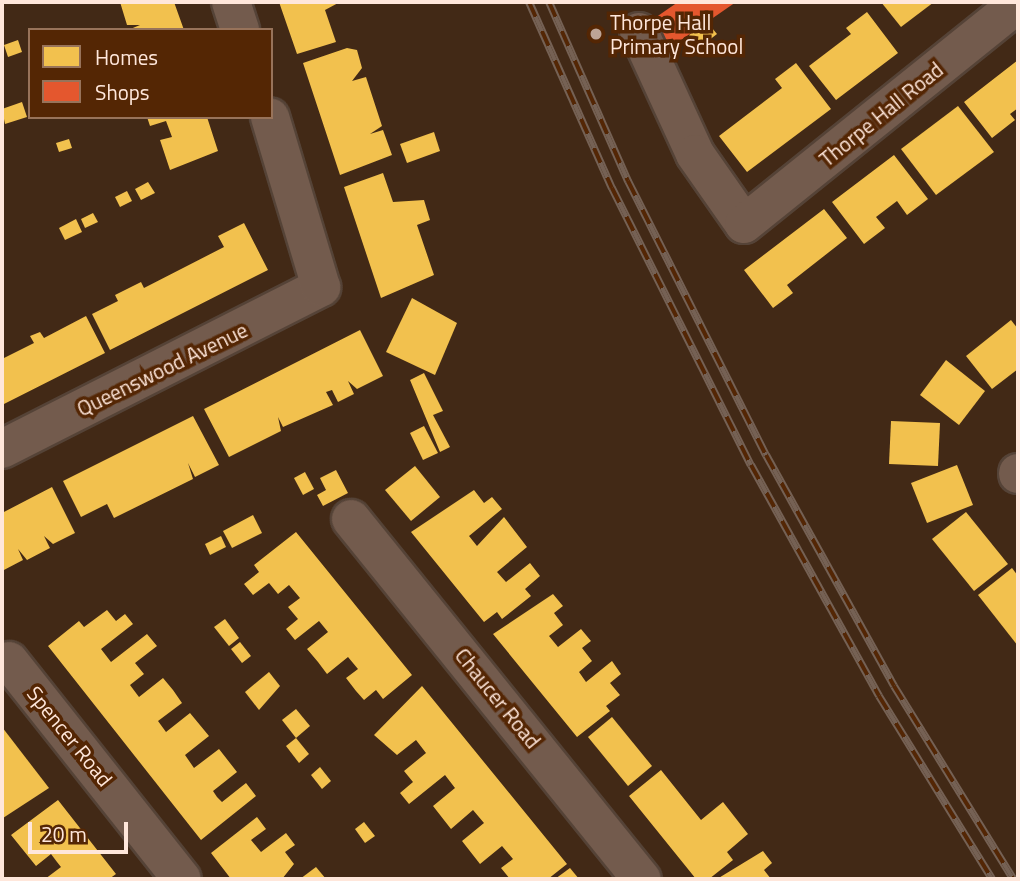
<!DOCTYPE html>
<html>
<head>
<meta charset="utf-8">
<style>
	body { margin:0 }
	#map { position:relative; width:1020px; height:881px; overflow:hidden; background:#422916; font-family:"Titillium Web",sans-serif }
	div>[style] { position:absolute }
	.homes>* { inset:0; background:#f2c14e }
	.shops>* { inset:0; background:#e4572e }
	.roads { filter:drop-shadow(2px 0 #554337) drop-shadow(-2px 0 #554337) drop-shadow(0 2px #554337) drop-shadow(0 -2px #554337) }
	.minor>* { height:38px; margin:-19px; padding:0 19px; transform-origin:19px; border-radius:19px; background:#735b4d }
	.rail>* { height:8px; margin-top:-4px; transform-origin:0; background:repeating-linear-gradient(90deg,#542604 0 16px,#756154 0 32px); box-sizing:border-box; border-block:2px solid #756154 }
	.dots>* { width:19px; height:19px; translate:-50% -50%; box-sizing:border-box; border:4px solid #542604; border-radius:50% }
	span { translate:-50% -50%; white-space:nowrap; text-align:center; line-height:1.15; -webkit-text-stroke:7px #542604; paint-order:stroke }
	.poi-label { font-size:21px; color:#ffe7db }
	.left { translate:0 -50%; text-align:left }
	.street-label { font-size:21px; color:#ffe7db }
	.frame { position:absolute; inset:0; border:4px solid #ffe7db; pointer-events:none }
	.legend { position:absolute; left:28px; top:28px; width:245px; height:91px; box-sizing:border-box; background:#542604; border:2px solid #98735a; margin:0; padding:9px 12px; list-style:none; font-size:21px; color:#ffe7db }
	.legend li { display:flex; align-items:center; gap:14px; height:35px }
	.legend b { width:35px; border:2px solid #98735a }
	.scale { position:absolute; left:28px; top:822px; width:100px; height:32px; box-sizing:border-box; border:4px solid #ffe7db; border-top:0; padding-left:9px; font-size:21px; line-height:24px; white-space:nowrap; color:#ffe7db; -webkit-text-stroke:5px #542604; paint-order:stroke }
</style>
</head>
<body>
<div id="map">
	<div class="homes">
		<i style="clip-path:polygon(120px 2px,174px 2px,184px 30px,128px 30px,140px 25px,127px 25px)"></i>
		<i style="clip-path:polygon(279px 2px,340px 2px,325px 10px,336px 42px,297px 54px)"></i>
		<i style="clip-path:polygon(881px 2px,934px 2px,901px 27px)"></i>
		<i style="clip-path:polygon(867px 12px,898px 53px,836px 100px,809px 66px,851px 34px,846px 28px)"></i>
		<i style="clip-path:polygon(707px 22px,717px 34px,699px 48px,689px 35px)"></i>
		<i style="clip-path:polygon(18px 40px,22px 52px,8px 57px,4px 45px)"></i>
		<i style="clip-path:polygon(347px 48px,357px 50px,362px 68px,352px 81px,366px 77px,382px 126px,370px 134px,383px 130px,392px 155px,340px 175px,303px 63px)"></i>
		<i style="clip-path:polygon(1018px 60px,1018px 108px,1010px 114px,1015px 120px,992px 138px,964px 102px)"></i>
		<i style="clip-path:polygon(796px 63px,831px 109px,747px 172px,719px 136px,782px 88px,775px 79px)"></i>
		<i style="clip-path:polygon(22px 102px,27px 117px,5px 124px,2px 109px)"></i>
		<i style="clip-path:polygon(958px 106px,994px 152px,936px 195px,901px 149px)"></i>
		<i style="clip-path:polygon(147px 117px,207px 117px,218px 151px,170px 170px,160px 140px,172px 137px,166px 121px,150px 126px)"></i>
		<i style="clip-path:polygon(434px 132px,440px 151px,407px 163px,400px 144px)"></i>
		<i style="clip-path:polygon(69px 139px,72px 148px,59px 152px,56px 143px)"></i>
		<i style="clip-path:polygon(894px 155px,928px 199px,907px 215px,897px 201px,876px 217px,885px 228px,864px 244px,832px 202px)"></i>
		<i style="clip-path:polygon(383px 173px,393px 202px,424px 200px,430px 220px,417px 225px,434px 275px,381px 298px,344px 187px)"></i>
		<i style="clip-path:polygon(148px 182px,155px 193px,141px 200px,135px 189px)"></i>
		<i style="clip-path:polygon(127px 191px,132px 201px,120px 207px,115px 197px)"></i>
		<i style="clip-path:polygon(824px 209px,847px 238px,787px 285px,793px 293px,773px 308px,744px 270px)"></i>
		<i style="clip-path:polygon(93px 213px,98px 222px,85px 228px,81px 219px)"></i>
		<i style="clip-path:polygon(76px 219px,82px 232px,65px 240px,59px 228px)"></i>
		<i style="clip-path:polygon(244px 223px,268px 270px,110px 350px,92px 314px,118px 301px,115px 295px,141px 282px,144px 288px,224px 247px,218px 236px)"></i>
		<i style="clip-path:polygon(412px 298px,457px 323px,435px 375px,386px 352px)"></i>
		<i style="clip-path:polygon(86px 316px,105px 353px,2px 405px,2px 359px,34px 343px,30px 336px,40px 332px,44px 338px)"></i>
		<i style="clip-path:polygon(1011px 320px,1018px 329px,1018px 369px,992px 389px,966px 356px)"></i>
		<i style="clip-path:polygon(360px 330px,383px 376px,357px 389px,348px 381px,354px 394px,338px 402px,332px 390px,326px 392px,333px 405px,283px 427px,278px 417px,281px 431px,229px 457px,204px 409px)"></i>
		<i style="clip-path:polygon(946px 360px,985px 391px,959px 425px,920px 395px)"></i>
		<i style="clip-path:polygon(424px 373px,443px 411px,433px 415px,450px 447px,440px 452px,410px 380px)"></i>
		<i style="clip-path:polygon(193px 416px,219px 465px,195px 477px,188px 463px,193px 479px,114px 518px,107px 504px,81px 517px,63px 481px)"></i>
		<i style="clip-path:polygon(891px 421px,940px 423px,938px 466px,889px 464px)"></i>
		<i style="clip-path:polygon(424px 426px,438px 453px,423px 460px,410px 433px)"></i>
		<i style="clip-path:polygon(957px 465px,973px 505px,927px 523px,911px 483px)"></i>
		<i style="clip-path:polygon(415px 466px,440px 497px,411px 521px,385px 490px)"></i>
		<i style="clip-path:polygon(336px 470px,348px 493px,323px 506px,317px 495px,326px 490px,320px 478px)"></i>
		<i style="clip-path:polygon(305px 472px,314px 489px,303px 495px,294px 478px)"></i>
		<i style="clip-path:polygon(52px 487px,75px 533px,53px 544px,44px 536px,50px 548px,27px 560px,18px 549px,23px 560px,2px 571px,2px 513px)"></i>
		<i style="clip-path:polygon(474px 490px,484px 503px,492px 497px,502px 509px,469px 536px,477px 546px,504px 517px,527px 547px,497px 572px,506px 582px,530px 563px,540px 576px,525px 589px,531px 596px,502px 619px,497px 612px,484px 622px,411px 532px)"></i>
		<i style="clip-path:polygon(966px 512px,1008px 564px,974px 591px,932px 539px)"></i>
		<i style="clip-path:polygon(253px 515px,262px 533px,232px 548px,223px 531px)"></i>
		<i style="clip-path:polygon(296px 532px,412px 675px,383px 699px,376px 690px,364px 700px,356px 691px,346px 678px,358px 669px,348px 657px,327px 674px,318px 662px,307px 649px,328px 632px,319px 621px,295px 640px,286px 629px,298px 619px,288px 607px,300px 598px,289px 585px,278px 594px,269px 583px,253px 595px,244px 584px,259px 572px,254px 565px)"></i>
		<i style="clip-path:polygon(221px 536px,226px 547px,210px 555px,205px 544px)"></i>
		<i style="clip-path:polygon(1012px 568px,1018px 576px,1018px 646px,978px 595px)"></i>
		<i style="clip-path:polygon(553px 594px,563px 606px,554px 613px,563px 625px,549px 636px,558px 647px,581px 629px,591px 641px,582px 648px,592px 661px,579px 672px,586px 682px,612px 661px,621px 674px,610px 683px,620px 695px,606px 706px,610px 711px,577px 737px,493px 634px)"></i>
		<i style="clip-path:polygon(107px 610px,116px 621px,125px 614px,133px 624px,101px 649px,111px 662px,147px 634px,157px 646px,135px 663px,144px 674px,130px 685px,139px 697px,163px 678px,173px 690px,182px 703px,158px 721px,166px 732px,190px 713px,209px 736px,185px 755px,194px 768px,219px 749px,237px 772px,213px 791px,217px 797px,222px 802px,246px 783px,256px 796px,201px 840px,48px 646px,79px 621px,84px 627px)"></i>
		<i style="clip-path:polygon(225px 619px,239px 638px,229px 646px,214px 627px)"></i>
		<i style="clip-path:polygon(240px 642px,251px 656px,242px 663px,231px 649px)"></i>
		<i style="clip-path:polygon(269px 672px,280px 686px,259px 710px,245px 692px)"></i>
		<i style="clip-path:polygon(422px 686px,567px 864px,548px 879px,510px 879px,501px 868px,513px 859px,502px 846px,480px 864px,462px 841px,484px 823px,473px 810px,451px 829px,433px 806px,455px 788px,445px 775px,409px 804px,400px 793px,413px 782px,404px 771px,426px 753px,416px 740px,397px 755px,374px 735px)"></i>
		<i style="clip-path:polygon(296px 709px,310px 726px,296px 738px,282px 720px)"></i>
		<i style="clip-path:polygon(612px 717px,652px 766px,628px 786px,588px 737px)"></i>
		<i style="clip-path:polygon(2px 727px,49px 788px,3px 818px,2px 817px)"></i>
		<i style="clip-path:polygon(296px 738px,309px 754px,299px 763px,286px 746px)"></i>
		<i style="clip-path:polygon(320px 767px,331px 781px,322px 789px,311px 775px)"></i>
		<i style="clip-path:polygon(661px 770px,701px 820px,723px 802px,748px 834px,727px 852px,733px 860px,709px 879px,696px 879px,629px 796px)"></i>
		<i style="clip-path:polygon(58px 800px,116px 874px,109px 879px,45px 879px,61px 867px,57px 862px,51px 854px,36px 866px,11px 835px)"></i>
		<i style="clip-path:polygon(257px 817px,266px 829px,251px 840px,261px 852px,286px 833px,295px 845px,285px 852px,294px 864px,282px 879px,231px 879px,211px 853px)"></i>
		<i style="clip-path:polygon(364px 822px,375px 836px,365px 843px,355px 829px)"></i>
		<i style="clip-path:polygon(763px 851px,772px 863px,764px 870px,771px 879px,717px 879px)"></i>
		<i style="clip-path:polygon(316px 867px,326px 879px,300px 879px)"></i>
		<i style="clip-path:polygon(570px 868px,579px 879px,555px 879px)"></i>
	</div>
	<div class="shops">
		<i style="clip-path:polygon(678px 2px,736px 2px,671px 47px,652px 20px)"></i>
	</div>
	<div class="roads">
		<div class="minor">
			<i style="left:231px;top:2px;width:29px;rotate:72deg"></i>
			<i style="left:639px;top:32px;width:134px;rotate:65.3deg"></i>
			<i style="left:695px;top:154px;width:85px;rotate:55deg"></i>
			<i style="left:744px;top:224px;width:351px;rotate:-38.8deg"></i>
			<i style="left:2px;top:449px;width:358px;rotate:-26.9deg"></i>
			<i style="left:321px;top:287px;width:177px;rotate:-106.7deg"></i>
			<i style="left:1018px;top:473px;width:1px;rotate:90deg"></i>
			<i style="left:351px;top:519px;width:463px;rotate:51.1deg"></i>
			<i style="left:9px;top:661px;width:278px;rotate:51.6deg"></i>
		</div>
	</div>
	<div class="rail">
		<i style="left:529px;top:2px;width:204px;rotate:66deg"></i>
		<i style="left:612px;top:188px;width:310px;rotate:63.4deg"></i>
		<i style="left:751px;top:465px;width:264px;rotate:61deg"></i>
		<i style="left:879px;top:696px;width:215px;rotate:58.3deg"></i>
		<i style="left:549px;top:2px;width:196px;rotate:66.2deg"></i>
		<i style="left:628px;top:181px;width:307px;rotate:63.3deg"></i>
		<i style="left:766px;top:455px;width:264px;rotate:61deg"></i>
		<i style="left:894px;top:686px;width:227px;rotate:58.3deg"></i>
	</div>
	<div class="dots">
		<i style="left:596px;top:34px;background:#bda496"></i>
	</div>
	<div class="poi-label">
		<span class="left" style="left:610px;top:34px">Thorpe Hall<br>Primary School</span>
	</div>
	<div class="street-label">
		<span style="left:881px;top:114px;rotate:-39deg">Thorpe Hall Road</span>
		<span style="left:162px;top:369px;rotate:-26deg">Queenswood Avenue</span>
		<span style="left:498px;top:698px;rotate:51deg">Chaucer Road</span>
		<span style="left:70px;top:736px;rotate:51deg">Spencer Road</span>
	</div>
	<div class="frame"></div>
	<ul class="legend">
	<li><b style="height:19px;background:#f2c14e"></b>Homes</li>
	<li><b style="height:19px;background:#e4572e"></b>Shops</li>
	</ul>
	<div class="scale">20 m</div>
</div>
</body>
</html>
